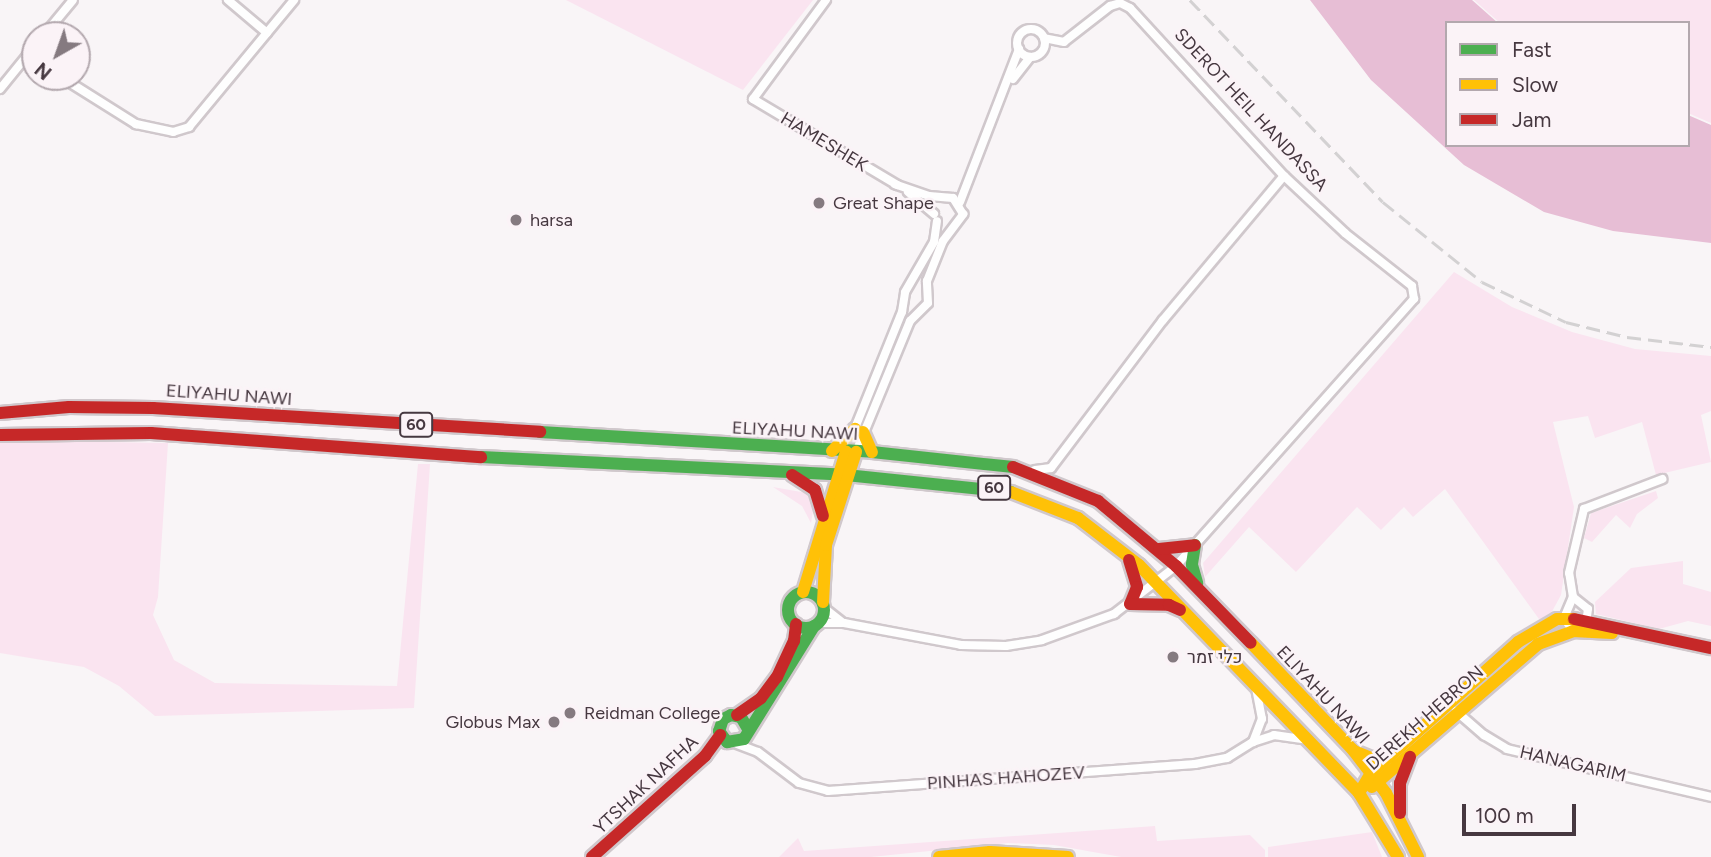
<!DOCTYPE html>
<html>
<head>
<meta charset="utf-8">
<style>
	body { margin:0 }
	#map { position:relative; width:1711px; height:857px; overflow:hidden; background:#f9f5f7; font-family:Figtree,Heebo,sans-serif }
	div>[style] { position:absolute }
	.green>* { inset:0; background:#fae4f0 }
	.water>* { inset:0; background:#e7bed5 }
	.roads { filter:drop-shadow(2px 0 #d0c8cc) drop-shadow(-2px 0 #d0c8cc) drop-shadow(0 2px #d0c8cc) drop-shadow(0 -2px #d0c8cc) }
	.street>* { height:8px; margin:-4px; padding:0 4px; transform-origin:4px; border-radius:4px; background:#fefefe }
	.street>.ring { margin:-4px; padding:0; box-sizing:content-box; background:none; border:8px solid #fefefe; border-radius:50% }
	.fast>* { height:12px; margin:-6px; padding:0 6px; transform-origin:6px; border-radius:6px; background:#4caf50 }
	.fast>.ring { margin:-6px; padding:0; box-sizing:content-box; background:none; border:12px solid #4caf50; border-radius:50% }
	.slow>* { height:12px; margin:-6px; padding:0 6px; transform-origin:6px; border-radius:6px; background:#ffc107 }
	.jam>* { height:12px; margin:-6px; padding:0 6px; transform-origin:6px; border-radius:6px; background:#c62828 }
	.rail>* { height:2.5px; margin-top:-1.25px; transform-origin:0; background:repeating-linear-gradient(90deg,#d3d1d2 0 14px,transparent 0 21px) }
	.dots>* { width:19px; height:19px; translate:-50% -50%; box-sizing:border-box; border:4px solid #fbf3f7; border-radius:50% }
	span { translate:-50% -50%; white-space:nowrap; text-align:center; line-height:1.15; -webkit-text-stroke:5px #fbf3f7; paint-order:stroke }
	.shield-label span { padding:2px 5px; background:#fbf3f7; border:2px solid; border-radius:5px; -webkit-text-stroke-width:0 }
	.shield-label { font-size:16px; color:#463840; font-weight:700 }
	.street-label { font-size:18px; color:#463840 }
	.poi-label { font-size:18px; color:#463840 }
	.left { translate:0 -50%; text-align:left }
	.right { translate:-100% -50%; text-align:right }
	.legend { position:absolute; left:1445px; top:21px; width:245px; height:126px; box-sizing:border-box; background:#fbf3f7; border:2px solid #b3a8ae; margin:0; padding:9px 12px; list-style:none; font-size:21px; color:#463840 }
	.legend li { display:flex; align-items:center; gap:14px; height:35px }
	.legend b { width:35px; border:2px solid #b3a8ae }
	.north { position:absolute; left:21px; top:21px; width:70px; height:70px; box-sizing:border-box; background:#fbf3f7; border:2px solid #b3a8ae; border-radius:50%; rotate:220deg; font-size:19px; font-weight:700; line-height:28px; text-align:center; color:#463840 }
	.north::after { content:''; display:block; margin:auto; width:24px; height:32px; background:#857a80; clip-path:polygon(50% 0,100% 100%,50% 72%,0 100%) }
	.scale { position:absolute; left:1462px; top:804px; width:114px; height:32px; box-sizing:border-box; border:4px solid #463840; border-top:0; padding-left:9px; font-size:21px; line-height:24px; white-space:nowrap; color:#463840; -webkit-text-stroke:5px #fbf3f7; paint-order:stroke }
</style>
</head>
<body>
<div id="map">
	<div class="green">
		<i style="clip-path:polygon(566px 0,813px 0,743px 90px)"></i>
		<i style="clip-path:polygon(1474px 0,1711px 0,1711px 123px,1688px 113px,1688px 23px,1500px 23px)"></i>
		<i style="clip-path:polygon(1454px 272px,1512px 307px,1572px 332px,1635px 349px,1711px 356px,1711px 411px,1701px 415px,1711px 462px,1656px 475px,1642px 422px,1595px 438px,1588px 416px,1553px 422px,1574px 507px,1561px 595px,1549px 617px,1539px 619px,1445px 489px,1413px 517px,1404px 507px,1381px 530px,1357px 507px,1296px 572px,1249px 527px,1205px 577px,1203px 563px)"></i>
		<i style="clip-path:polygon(43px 441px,168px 443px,158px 597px,153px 615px,174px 660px,215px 683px,397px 686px,418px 464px,430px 464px,414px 708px,155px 716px,119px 686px,84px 667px,0 653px,0 443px)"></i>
		<i style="clip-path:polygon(773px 487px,807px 493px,814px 506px,811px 523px,802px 506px)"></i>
		<i style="clip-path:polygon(1656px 491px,1658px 498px,1637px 514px,1630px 528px,1616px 515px,1592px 542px,1584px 538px,1591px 513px)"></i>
		<i style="clip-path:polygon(1683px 561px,1683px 584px,1711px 592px,1711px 626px,1688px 621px,1659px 629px,1596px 614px,1595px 602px,1631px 568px)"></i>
		<i style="clip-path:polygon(1155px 826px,1157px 841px,1250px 835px,1265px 850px,1265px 857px,1121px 857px,1054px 845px,1008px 843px,871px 857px,779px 857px,798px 838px,804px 851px)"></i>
		<i style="clip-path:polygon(1372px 832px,1382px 857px,1268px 857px,1268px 847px)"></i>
	</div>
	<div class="water">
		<i style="clip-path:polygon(1310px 0,1472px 0,1498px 23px,1447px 23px,1447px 145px,1688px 145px,1688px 115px,1711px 125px,1711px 243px,1613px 231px,1544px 212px,1464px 165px,1371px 80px)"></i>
	</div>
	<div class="roads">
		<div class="street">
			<i style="left:228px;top:0;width:51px;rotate:40.2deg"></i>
			<i style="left:826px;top:0;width:123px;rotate:126.4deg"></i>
			<i style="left:753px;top:99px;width:168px;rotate:30.8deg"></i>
			<i class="ring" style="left:1017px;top:29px;width:20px;height:20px"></i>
			<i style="left:44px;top:35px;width:45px;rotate:-50.4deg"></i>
			<i style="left:61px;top:77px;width:89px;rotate:32.1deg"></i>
			<i style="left:136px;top:124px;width:38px;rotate:12deg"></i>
			<i style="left:173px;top:132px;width:17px;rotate:-17deg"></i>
			<i style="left:189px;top:127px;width:165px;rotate:-50.4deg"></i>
			<i style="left:1013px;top:79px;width:28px;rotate:-52deg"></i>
			<i style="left:0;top:89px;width:55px;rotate:-50.9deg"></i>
			<i style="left:908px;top:192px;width:34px;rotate:40deg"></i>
			<i style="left:960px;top:202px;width:164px;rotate:-68.9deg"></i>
			<i style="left:853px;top:433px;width:131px;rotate:-68deg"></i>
			<i style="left:902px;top:312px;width:20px;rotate:-81deg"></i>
			<i style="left:905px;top:292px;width:58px;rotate:-59.9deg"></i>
			<i style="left:934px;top:242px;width:21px;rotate:-82deg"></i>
			<i style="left:856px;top:452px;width:142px;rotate:-67.6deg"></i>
			<i style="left:910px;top:321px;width:25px;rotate:-45deg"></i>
			<i style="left:928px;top:303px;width:22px;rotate:-93deg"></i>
			<i style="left:927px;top:281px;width:43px;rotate:-68.2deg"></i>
			<i style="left:943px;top:241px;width:34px;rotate:-53deg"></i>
			<i style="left:963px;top:214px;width:19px;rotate:-122deg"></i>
			<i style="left:953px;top:198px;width:24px;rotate:-175deg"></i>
			<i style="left:929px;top:196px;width:36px;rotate:-161deg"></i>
			<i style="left:1035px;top:470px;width:16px;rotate:-7deg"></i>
			<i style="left:1051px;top:468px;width:186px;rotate:-52.9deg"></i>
			<i style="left:1163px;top:320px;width:188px;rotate:-50deg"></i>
			<i style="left:1573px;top:597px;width:24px;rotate:-99deg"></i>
			<i style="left:1569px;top:573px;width:66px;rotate:-76.8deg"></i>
			<i style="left:1584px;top:509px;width:84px;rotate:-21deg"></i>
			<i style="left:824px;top:608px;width:23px;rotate:38deg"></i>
			<i style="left:818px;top:623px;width:26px"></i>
			<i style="left:844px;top:623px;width:119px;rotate:10.6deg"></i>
			<i style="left:961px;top:645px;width:45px;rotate:1.3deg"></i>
			<i style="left:1006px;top:646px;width:36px;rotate:-9deg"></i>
			<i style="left:1042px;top:640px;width:77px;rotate:-19.9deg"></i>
			<i style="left:1114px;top:614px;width:78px;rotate:-37.7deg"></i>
			<i style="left:1176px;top:566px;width:358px;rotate:-48.3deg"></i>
			<i style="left:1414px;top:299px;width:13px;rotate:-99deg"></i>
			<i style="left:1412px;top:286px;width:85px;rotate:-141.7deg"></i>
			<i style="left:1345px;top:233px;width:83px;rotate:-136.9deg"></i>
			<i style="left:1284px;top:176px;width:228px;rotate:-132.5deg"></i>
			<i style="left:1130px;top:8px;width:11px;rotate:-153deg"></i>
			<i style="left:1120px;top:3px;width:10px;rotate:163deg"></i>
			<i style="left:1110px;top:6px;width:58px;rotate:142deg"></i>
			<i style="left:1064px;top:42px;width:20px;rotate:-169deg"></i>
			<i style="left:1573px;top:631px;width:16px;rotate:-125deg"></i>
			<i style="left:1564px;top:618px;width:23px;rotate:-67deg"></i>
			<i style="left:1573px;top:597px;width:19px;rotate:39deg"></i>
			<i style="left:1588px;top:609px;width:14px;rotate:98deg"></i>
			<i style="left:1456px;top:711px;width:37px;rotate:41deg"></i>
			<i style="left:1484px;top:735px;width:27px;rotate:31deg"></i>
			<i style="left:1507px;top:749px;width:210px;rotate:13.2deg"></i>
			<i style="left:1253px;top:742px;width:22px;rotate:-18deg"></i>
			<i style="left:1274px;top:735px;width:30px;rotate:8deg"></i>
			<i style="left:737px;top:744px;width:22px;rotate:21deg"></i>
			<i style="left:758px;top:752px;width:51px;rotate:37.1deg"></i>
			<i style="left:799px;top:783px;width:30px;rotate:15deg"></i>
			<i style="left:828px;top:791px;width:368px;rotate:-4.2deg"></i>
			<i style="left:1195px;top:764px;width:33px;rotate:-11deg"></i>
			<i style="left:1227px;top:758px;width:31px;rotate:-32deg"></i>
			<i style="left:1253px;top:742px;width:25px;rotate:-69deg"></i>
			<i style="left:1262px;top:719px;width:31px;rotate:-101deg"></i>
		</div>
		<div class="fast">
			<i style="left:540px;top:432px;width:333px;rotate:3.4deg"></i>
			<i style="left:872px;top:452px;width:142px;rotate:6.1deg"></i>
			<i style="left:481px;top:457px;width:365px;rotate:2.8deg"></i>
			<i style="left:846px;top:475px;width:166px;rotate:5.9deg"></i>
			<i style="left:1195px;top:545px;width:20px;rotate:99deg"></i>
			<i style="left:1192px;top:565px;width:19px;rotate:74deg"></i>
			<i class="ring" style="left:788px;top:592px;width:24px;height:24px"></i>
			<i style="left:748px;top:729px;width:14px;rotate:-120deg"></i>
			<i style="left:741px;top:717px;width:10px;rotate:-169deg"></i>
			<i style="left:731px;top:715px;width:9px;rotate:153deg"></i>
			<i style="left:723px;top:719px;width:13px;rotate:108deg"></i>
			<i style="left:719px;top:731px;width:14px;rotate:54deg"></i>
			<i style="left:727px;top:742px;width:17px;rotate:-10deg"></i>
			<i style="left:744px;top:739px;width:133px;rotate:-58.2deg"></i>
		</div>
		<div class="slow">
			<i style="left:863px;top:432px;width:22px;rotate:66deg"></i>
			<i style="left:832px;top:451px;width:32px;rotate:-44deg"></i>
			<i style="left:1011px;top:492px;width:72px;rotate:21.2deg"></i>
			<i style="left:1078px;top:518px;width:77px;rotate:37.6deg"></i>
			<i style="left:1139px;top:565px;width:317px;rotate:46deg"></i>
			<i style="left:1359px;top:793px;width:75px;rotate:58.6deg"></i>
			<i style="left:803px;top:592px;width:147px;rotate:-73deg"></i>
			<i style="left:823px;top:602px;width:57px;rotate:-87deg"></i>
			<i style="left:826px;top:545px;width:98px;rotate:-72.1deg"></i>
			<i style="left:1251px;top:643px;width:148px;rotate:46.4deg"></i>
			<i style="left:1353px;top:750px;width:54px;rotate:52.5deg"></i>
			<i style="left:1386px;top:793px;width:72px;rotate:63.4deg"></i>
			<i style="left:1354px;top:751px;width:22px;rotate:22deg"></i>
			<i style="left:1374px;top:759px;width:16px;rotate:-7deg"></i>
			<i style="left:1372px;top:787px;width:219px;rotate:-40.7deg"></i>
			<i style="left:1538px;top:644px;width:37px;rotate:-20deg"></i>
			<i style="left:1573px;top:631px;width:39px;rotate:3deg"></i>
			<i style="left:1359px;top:793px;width:23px;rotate:-59deg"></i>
			<i style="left:1371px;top:773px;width:197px;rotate:-41.7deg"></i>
			<i style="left:1518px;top:642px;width:45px;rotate:-30.5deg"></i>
			<i style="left:1557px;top:619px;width:17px"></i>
			<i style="left:939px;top:857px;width:51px;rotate:-5.6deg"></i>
			<i style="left:990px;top:852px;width:78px;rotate:3.7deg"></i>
		</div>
		<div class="jam">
			<i style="left:0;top:413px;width:69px;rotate:-5deg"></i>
			<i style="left:69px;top:407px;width:84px;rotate:0.7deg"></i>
			<i style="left:153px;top:408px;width:388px;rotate:3.5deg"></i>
			<i style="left:0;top:435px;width:151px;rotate:-0.8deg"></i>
			<i style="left:151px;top:433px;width:331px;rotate:4.2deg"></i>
			<i style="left:1013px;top:467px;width:92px;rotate:21.8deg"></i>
			<i style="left:1098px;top:501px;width:102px;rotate:39.8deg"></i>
			<i style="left:1176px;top:566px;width:107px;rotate:45.8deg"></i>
			<i style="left:792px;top:475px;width:27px;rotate:33deg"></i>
			<i style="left:815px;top:490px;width:27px;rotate:73deg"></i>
			<i style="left:1159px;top:549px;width:36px;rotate:-6deg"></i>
			<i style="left:1129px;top:560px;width:28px;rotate:73deg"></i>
			<i style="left:1137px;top:587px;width:18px;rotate:112deg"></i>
			<i style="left:1130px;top:604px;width:39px;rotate:1deg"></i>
			<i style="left:1169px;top:605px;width:12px;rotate:24deg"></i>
			<i style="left:1574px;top:619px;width:140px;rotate:12deg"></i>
			<i style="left:737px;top:715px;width:29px;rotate:-35deg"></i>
			<i style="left:761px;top:698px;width:26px;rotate:-53deg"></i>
			<i style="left:777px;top:677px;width:40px;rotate:-65deg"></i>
			<i style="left:794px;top:641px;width:17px;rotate:-83deg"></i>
			<i style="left:1400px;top:813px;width:30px;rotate:-90deg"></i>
			<i style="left:1400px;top:783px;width:28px;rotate:-69deg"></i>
			<i style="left:592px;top:857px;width:152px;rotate:-41.8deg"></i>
			<i style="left:705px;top:756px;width:26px;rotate:-54deg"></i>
		</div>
	</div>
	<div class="rail">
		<i style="left:1190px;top:0;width:279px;rotate:46.3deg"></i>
		<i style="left:1383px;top:202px;width:127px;rotate:38.9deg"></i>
		<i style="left:1482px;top:282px;width:93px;rotate:25.5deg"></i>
		<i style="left:1566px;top:322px;width:63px;rotate:13.8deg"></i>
		<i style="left:1627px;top:337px;width:85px;rotate:6.8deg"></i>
	</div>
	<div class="dots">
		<i style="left:819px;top:203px;background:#857a80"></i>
		<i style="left:516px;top:220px;background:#857a80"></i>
		<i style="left:1173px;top:657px;background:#857a80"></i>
		<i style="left:570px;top:713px;background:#857a80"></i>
		<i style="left:554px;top:722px;background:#857a80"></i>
	</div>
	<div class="shield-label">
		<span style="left:416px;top:425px">60</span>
		<span style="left:994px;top:488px">60</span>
	</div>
	<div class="street-label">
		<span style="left:1251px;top:110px;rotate:47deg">SDEROT HEIL HANDASSA</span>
		<span style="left:824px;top:142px;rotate:31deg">HAMESHEK</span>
		<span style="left:229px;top:395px;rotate:4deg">ELIYAHU NAWI</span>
		<span style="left:795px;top:431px;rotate:3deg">ELIYAHU NAWI</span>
		<span style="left:1323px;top:695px;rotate:47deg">ELIYAHU NAWI</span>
		<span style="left:1425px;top:718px;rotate:-41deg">DEREKH HEBRON</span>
		<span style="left:1573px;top:764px;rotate:13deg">HANAGARIM</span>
		<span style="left:1006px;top:778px;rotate:-4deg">PINHAS HAHOZEV</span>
		<span style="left:646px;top:785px;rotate:-43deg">YTSHAK NAFHA</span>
	</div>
	<div class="poi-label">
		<span class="left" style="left:833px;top:203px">Great Shape</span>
		<span class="left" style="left:530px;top:220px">harsa</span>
		<span class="left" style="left:1187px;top:657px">כלי זמר</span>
		<span class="left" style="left:584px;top:713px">Reidman College</span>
		<span class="right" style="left:540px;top:722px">Globus Max</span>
	</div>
	<ul class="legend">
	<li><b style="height:9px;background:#4caf50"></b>Fast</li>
	<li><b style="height:9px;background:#ffc107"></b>Slow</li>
	<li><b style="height:9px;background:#c62828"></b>Jam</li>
	</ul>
	<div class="north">N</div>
	<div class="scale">100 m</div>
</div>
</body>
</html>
